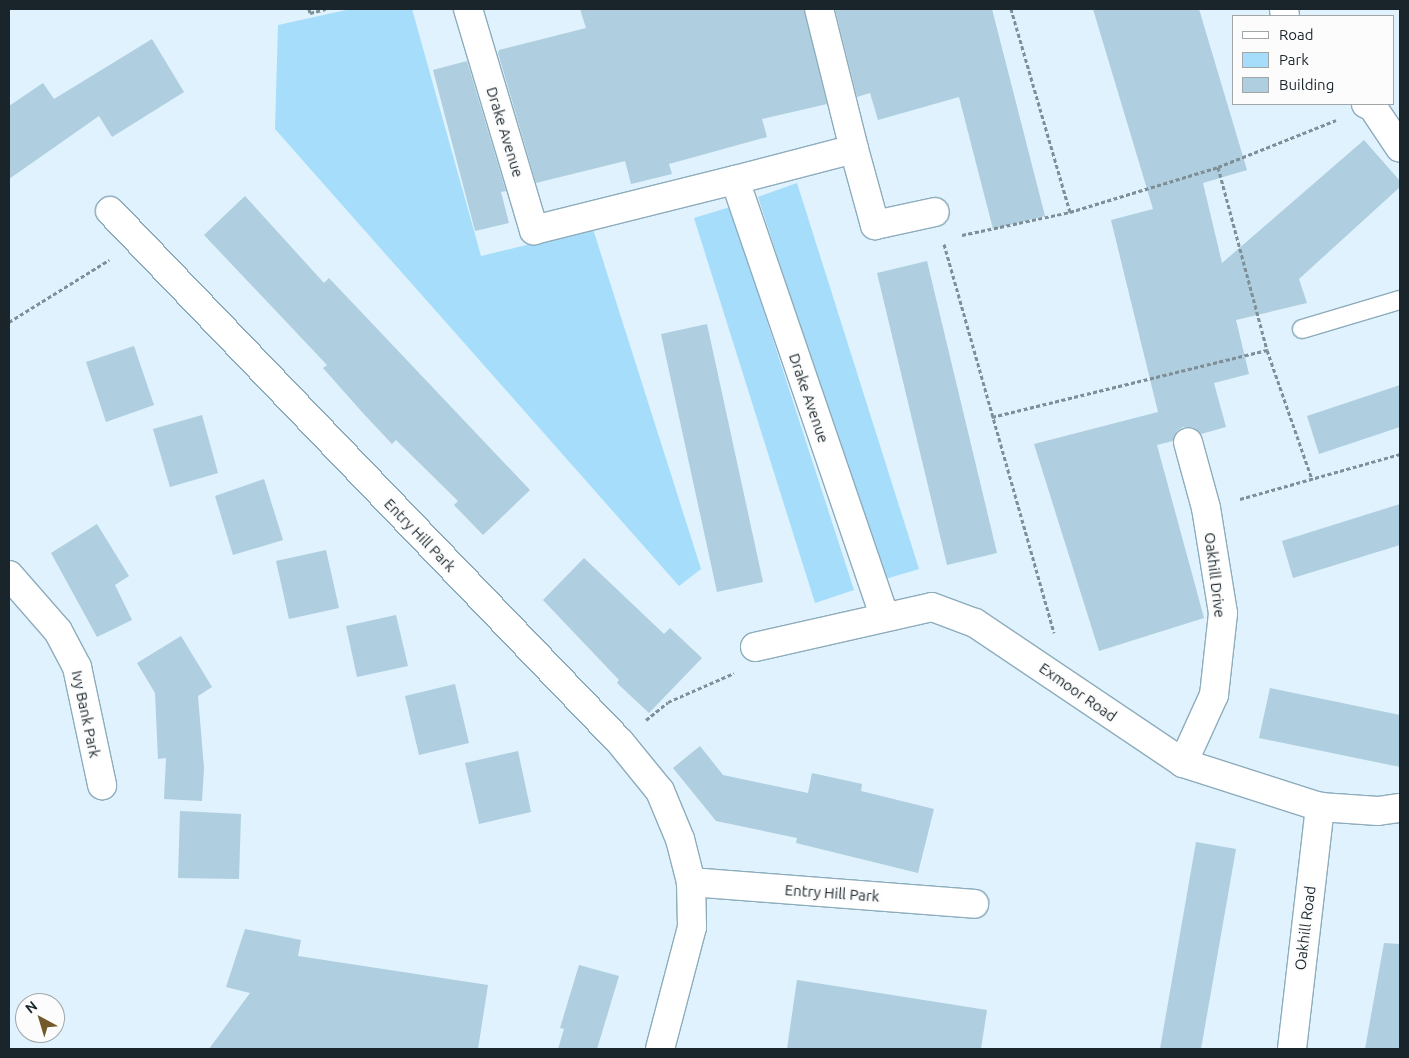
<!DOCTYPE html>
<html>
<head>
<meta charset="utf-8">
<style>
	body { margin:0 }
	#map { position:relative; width:1409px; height:1058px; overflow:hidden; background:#dff2fd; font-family:Ubuntu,sans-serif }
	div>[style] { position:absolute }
	.green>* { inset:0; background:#a5ddfb }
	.building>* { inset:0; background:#afcedf }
	.path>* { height:3px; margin-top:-1.5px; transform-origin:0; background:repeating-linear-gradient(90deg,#7f8f97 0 4px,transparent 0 6.5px) }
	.roads { filter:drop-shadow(1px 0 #8dacbc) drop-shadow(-1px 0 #8dacbc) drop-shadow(0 1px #8dacbc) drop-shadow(0 -1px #8dacbc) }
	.service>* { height:18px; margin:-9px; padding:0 9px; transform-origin:9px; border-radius:9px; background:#fff }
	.minor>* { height:28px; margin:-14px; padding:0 14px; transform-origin:14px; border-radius:14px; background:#fff }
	span { translate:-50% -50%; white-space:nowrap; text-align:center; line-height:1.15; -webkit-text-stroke:4.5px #fcfcfc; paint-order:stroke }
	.street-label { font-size:15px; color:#19252b }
	.frame { position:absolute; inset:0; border:10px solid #19252b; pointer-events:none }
	.legend { position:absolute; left:1232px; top:15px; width:162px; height:90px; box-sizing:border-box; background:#fcfcfc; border:1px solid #a1a6a8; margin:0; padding:6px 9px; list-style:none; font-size:15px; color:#19252b }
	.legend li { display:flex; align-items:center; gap:10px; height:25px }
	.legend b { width:25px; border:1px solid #a1a6a8 }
	.north { position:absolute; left:15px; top:993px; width:50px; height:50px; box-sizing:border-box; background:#fcfcfc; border:1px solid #a1a6a8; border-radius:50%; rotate:321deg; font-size:14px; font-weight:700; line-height:20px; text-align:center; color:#19252b }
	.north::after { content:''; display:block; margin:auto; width:18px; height:22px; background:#725a2b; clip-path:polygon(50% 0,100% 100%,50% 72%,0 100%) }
</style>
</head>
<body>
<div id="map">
	<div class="green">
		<i style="clip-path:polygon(351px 9px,412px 9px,481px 256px,593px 229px,701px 569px,679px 586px,275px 129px,278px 25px)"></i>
		<i style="clip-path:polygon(797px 183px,919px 569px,882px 580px,758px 197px)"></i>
		<i style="clip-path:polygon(730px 207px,854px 590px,815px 603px,694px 218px)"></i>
	</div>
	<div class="building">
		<i style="clip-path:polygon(580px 9px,804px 9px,827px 104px,762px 119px,767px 137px,669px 164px,672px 174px,631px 184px,625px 161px,536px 183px,498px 53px,499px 50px,586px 28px)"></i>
		<i style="clip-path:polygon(835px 9px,992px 9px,1045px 216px,993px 229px,959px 97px,878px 120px,870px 93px,857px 97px)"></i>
		<i style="clip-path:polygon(1093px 9px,1199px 9px,1247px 170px,1203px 183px,1222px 263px,1364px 140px,1400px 181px,1400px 187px,1299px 279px,1307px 303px,1236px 320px,1249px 374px,1214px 383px,1226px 427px,1201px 434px,1192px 427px,1183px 427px,1177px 431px,1173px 441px,1157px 445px,1204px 618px,1099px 651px,1034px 444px,1158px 412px,1111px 220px,1153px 209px)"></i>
		<i style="clip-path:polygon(152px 39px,184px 92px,112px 137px,99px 116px,9px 179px,9px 106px,43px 83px,54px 99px)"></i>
		<i style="clip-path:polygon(467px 61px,506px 191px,501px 192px,509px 223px,475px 231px,433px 70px)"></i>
		<i style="clip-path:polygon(245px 196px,324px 283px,329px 278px,530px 490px,483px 535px,454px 505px,458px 501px,396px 440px,392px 444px,362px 412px,323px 368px,327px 365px,204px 235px)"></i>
		<i style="clip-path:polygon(927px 261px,997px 553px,947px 565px,877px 273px)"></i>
		<i style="clip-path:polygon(707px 324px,763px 582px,717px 592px,661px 334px)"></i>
		<i style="clip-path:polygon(134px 346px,154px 405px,106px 422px,86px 362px)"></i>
		<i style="clip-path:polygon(1400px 385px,1400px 427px,1319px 454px,1307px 416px)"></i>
		<i style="clip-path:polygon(202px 415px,218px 473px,170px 487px,153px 429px)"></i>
		<i style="clip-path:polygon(264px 479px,283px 540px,233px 555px,215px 496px)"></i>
		<i style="clip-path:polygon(1400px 504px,1400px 545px,1293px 578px,1282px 541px)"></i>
		<i style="clip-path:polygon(97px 524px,129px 576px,115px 585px,132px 620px,97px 637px,51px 553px)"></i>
		<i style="clip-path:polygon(326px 550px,339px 608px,289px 619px,276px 561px)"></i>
		<i style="clip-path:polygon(584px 558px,664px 634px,670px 628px,702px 658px,649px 713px,617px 683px,619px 680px,543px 600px)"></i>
		<i style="clip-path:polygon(396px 615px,408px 666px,357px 677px,346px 626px)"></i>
		<i style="clip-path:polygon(181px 636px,212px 687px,198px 696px,204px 768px,202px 801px,164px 799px,166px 758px,158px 759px,155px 693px,137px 663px)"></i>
		<i style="clip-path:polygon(455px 684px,469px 743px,419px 755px,405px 696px)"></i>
		<i style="clip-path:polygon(1270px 688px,1400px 715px,1400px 767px,1259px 738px)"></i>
		<i style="clip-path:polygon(700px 746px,723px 775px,808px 793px,812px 773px,862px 784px,861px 791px,934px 809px,918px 873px,796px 843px,797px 838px,716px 821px,673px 768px)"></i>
		<i style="clip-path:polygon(518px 751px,531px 812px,479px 824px,465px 763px)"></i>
		<i style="clip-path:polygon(180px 811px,241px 814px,239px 879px,178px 878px)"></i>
		<i style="clip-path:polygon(1196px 842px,1236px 849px,1201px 1049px,1160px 1049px)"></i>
		<i style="clip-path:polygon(245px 929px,301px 940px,298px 956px,488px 985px,478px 1049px,209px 1049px,250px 993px,226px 987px)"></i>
		<i style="clip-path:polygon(1384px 943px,1400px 944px,1400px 1049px,1365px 1049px)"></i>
		<i style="clip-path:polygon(579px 965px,619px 976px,597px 1049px,558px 1049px,564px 1029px,560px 1028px)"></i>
		<i style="clip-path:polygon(797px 980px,987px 1010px,981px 1049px,787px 1049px)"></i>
	</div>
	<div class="path">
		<i style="left:309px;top:9px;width:4px;rotate:76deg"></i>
		<i style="left:310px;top:13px;width:16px;rotate:-14deg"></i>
		<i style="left:1218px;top:167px;width:189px;rotate:75deg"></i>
		<i style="left:1267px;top:350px;width:137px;rotate:70.8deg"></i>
		<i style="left:1070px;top:212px;width:155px;rotate:-16.9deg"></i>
		<i style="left:1218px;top:167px;width:127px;rotate:-21.7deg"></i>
		<i style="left:962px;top:235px;width:110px;rotate:-12deg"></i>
		<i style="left:1070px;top:212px;width:211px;rotate:-106.2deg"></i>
		<i style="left:944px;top:244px;width:404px;rotate:74.2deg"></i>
		<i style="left:9px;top:322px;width:118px;rotate:-31.8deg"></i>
		<i style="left:992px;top:417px;width:283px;rotate:-13.7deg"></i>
		<i style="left:1240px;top:499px;width:166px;rotate:-15.7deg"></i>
		<i style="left:646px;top:720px;width:28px;rotate:-39deg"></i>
		<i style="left:668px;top:702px;width:72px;rotate:-23.7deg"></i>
	</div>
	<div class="roads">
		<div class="service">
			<i style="left:1302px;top:329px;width:102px;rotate:-16.5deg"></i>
		</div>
		<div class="minor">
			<i style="left:468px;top:9px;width:231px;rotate:73.4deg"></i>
			<i style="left:534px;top:230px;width:207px;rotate:-14deg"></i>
			<i style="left:735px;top:180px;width:461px;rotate:71.1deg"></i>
			<i style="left:1284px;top:9px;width:7px;rotate:82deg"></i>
			<i style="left:1366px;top:104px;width:6px;rotate:18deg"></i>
			<i style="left:1372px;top:106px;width:50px;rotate:56.3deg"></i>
			<i style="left:854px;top:149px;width:79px;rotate:74.6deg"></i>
			<i style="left:875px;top:225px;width:61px;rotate:-12.2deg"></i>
			<i style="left:735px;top:180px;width:123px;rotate:-14.6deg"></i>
			<i style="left:854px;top:149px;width:144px;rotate:-104deg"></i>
			<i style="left:110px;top:211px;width:736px;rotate:46.16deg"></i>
			<i style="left:620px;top:742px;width:63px;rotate:50.8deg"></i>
			<i style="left:660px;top:791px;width:52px;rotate:67.4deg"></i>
			<i style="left:680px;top:839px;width:44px;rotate:75.7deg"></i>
			<i style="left:691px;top:882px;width:45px;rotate:88.7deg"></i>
			<i style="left:692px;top:927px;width:126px;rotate:104.7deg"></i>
			<i style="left:9px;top:575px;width:74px;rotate:48.8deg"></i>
			<i style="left:58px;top:631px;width:41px;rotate:62.2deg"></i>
			<i style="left:77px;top:667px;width:121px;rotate:78deg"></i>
			<i style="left:755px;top:647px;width:181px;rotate:-12.7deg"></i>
			<i style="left:932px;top:607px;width:46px;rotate:20.4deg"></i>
			<i style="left:975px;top:623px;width:251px;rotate:33.9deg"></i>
			<i style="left:1183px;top:763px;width:144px;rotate:17.8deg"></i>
			<i style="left:1320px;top:807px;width:58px;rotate:3.9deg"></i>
			<i style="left:1378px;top:811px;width:22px;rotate:-8deg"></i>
			<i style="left:1183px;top:763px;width:75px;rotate:-65.5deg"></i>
			<i style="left:1214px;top:695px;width:82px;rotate:-83.7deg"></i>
			<i style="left:1223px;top:613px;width:106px;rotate:-99.2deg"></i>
			<i style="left:1206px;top:508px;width:68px;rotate:-105.3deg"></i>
			<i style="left:691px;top:882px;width:284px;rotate:4.4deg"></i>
			<i style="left:1292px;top:1049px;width:244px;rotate:-83.4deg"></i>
		</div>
	</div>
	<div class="street-label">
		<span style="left:505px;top:132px;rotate:73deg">Drake Avenue</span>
		<span style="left:809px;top:398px;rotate:71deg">Drake Avenue</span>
		<span style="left:420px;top:535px;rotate:46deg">Entry Hill Park</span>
		<span style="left:1215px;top:575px;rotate:83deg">Oakhill Drive</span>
		<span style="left:1078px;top:692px;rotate:35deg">Exmoor Road</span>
		<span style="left:86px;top:714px;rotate:78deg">Ivy Bank Park</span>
		<span style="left:832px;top:893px;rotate:4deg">Entry Hill Park</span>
		<span style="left:1305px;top:928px;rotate:-83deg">Oakhill Road</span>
	</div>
	<div class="frame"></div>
	<ul class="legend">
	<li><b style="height:6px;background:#fff"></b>Road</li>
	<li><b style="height:14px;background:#a5ddfb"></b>Park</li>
	<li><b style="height:14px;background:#afcedf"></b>Building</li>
	</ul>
	<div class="north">N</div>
</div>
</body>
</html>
